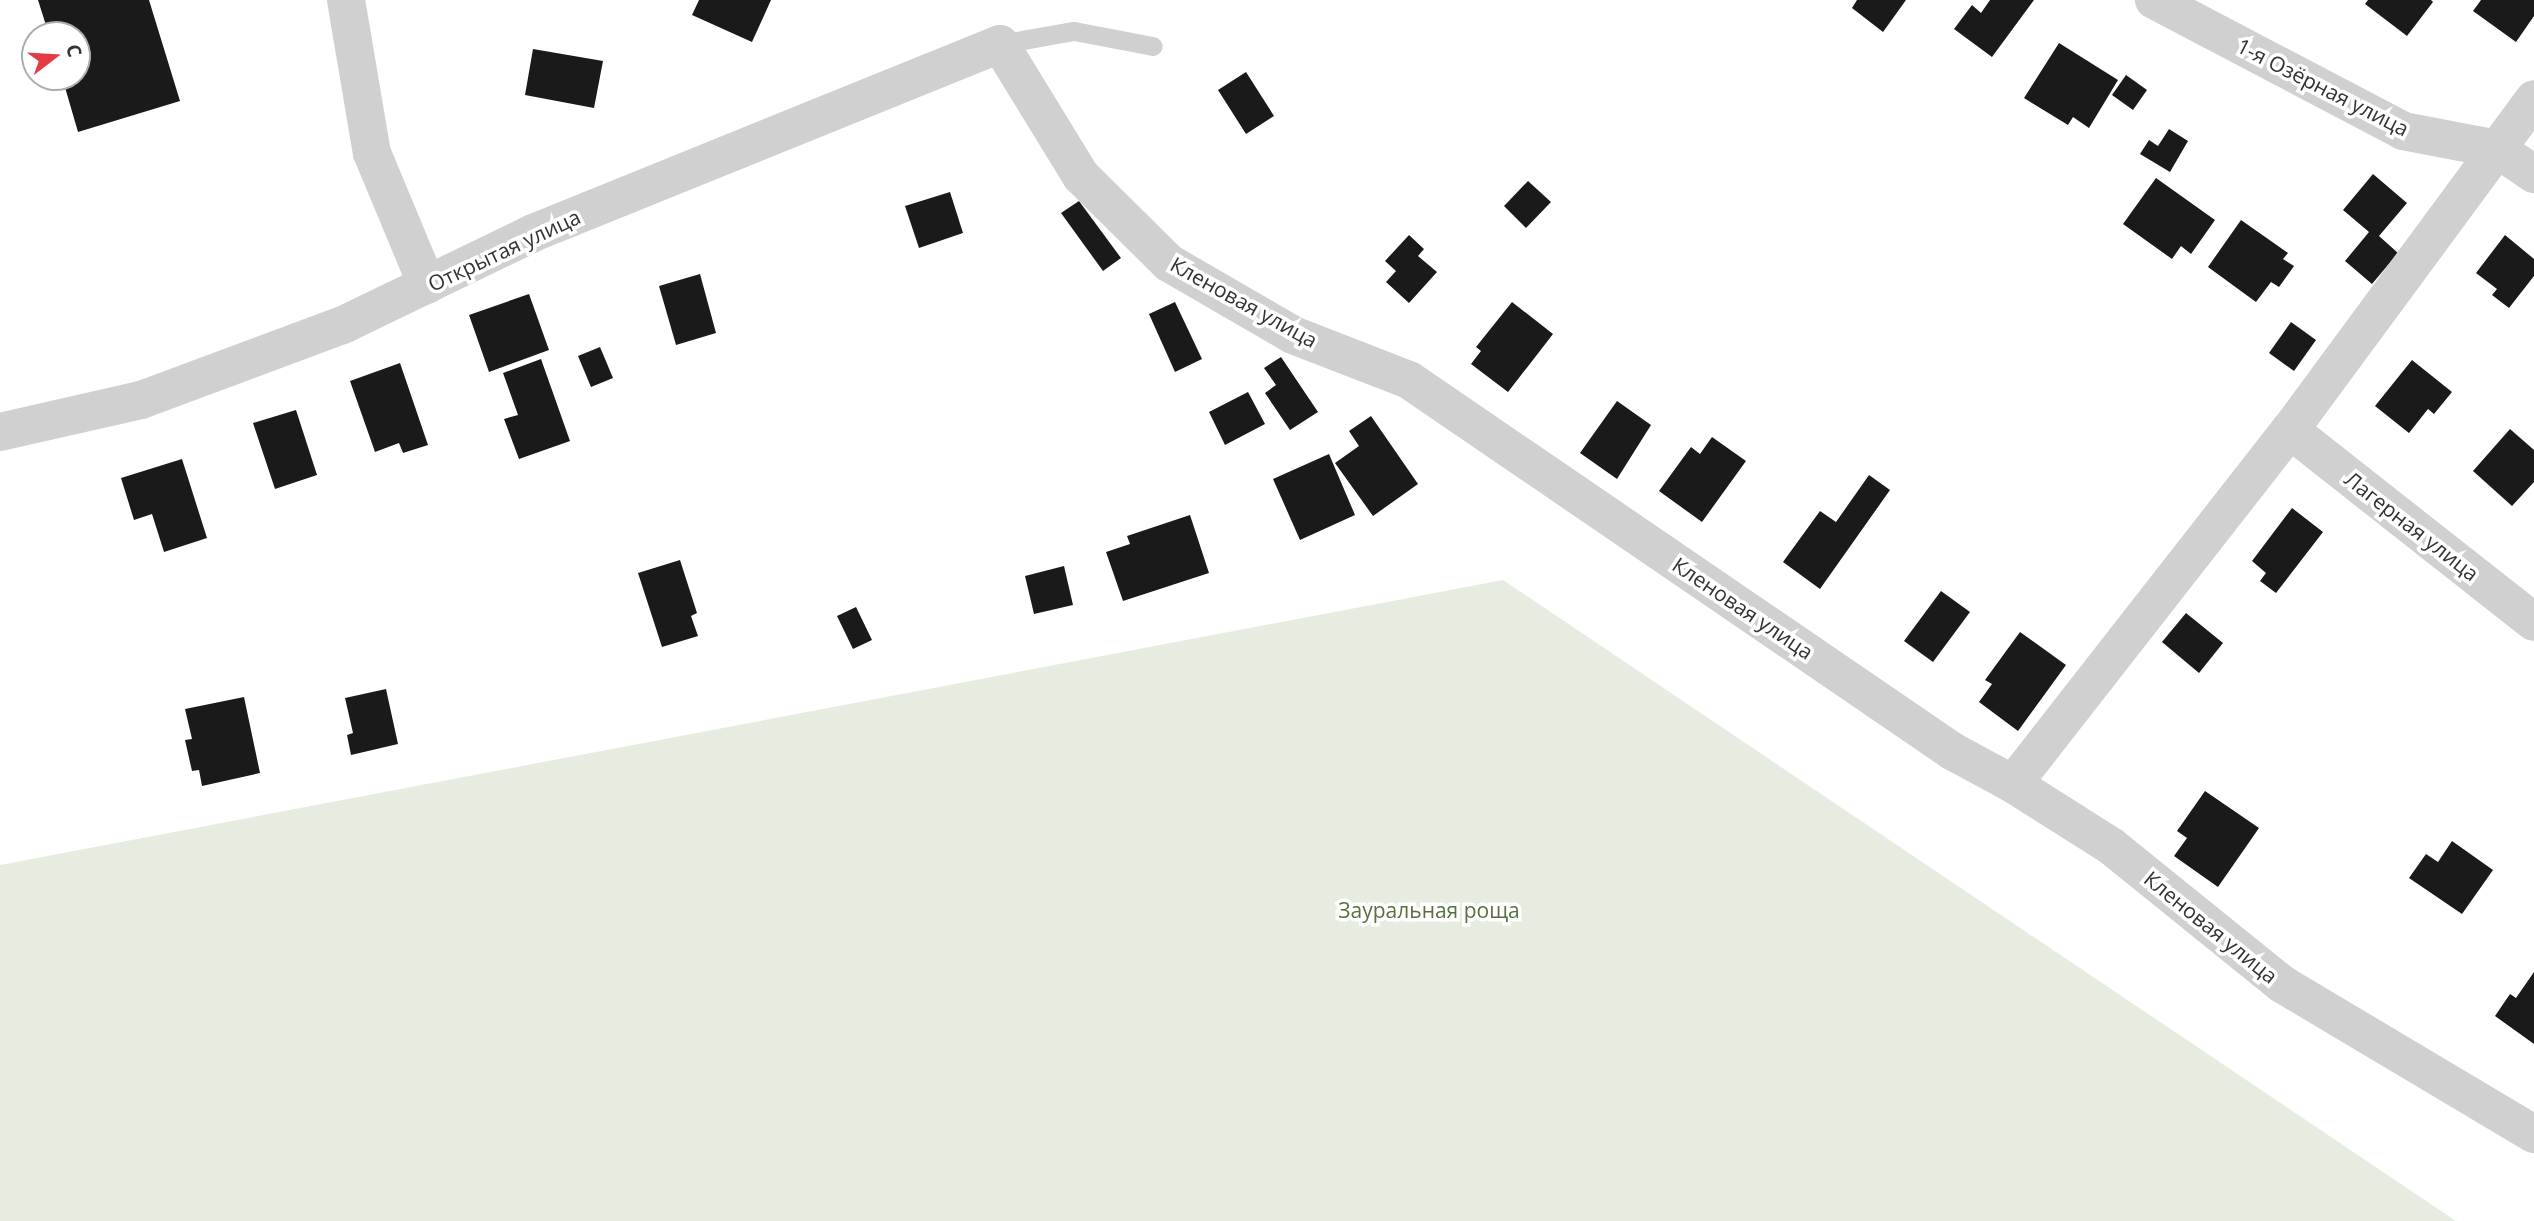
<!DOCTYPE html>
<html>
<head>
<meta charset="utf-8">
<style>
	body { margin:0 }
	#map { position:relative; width:2534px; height:1221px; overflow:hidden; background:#fff; font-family:"Open Sans",sans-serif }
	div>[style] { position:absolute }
	.green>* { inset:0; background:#e6ecdf }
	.building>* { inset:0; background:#1a1a1a }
	.service>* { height:19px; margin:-9.5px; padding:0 9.5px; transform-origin:9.5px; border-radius:9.5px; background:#d0d0d0 }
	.minor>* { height:38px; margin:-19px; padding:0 19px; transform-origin:19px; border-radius:19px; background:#d0d0d0 }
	span { translate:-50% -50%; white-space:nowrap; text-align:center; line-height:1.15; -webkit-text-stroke:7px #fff; paint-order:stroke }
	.street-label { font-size:21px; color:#333 }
	.park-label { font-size:21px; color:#56703f }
	.north { position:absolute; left:21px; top:21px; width:70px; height:70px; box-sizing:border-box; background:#fff; border:2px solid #adadad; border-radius:50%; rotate:73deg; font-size:19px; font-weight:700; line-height:28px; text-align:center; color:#333 }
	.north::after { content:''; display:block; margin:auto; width:24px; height:32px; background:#e63946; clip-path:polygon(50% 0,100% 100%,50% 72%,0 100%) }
</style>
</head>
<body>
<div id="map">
	<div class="green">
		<i style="clip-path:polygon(1503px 580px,2456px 1221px,0 1221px,0 865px)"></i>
	</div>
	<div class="building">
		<i style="clip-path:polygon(38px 0,149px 0,180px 101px,78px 132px,62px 77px,77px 77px,77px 35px,49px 35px)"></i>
		<i style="clip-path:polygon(699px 0,771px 0,752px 42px,692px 15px)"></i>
		<i style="clip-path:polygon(1857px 0,1906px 0,1883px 32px,1852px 8px)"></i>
		<i style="clip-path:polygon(1990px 0,2034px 0,1992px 57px,1954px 29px,1972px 5px,1981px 13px)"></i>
		<i style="clip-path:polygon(2368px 0,2431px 0,2433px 2px,2407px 36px,2365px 4px)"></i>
		<i style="clip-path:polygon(2481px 0,2534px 0,2534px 16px,2516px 42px,2473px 11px)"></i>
		<i style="clip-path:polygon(2059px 43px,2118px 80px,2089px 128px,2073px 117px,2068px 125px,2024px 98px)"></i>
		<i style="clip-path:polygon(533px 49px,603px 61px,594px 108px,525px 95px)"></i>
		<i style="clip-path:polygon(1246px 72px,1274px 116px,1246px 134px,1218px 90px)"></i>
		<i style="clip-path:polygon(2126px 75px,2147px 90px,2133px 110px,2112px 95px)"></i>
		<i style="clip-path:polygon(2169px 129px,2188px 141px,2170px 172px,2140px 154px,2149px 140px,2158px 146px)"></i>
		<i style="clip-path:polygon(2373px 174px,2407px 203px,2379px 236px,2398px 253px,2372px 284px,2345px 261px,2369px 232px,2343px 210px)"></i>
		<i style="clip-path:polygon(2156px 178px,2215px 220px,2191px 254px,2181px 246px,2172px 259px,2123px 224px)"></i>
		<i style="clip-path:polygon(1528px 181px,1551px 202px,1526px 228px,1504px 206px)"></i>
		<i style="clip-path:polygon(950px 192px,963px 233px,919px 248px,905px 206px)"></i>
		<i style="clip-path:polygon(1079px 201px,1121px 258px,1103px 271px,1061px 213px)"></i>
		<i style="clip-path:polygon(2241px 220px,2288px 253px,2283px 259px,2294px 266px,2279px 287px,2271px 282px,2256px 302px,2208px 267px)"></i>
		<i style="clip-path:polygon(1409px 235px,1424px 249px,1418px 256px,1437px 272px,1409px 303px,1386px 282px,1396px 271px,1385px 261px)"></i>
		<i style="clip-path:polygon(2505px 235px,2534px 259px,2534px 276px,2509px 308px,2492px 295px,2497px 289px,2476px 273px)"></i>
		<i style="clip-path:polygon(700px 274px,716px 333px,676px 345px,659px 286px)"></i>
		<i style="clip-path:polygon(529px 294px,549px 350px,489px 372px,469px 315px)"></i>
		<i style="clip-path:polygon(1175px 302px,1202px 359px,1175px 372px,1149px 314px)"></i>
		<i style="clip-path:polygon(1512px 302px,1553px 334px,1508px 392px,1471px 364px,1481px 351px,1476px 347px)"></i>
		<i style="clip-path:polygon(2291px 322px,2316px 340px,2294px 371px,2269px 353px)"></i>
		<i style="clip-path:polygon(600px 347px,613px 378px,591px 387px,578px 356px)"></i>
		<i style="clip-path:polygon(1281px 357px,1318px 412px,1290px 430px,1265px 393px,1276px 385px,1264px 368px)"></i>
		<i style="clip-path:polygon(541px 359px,570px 441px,519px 459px,504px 419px,518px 415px,503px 373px)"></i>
		<i style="clip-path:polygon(2412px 360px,2452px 392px,2434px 414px,2428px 409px,2409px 433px,2375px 406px)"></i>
		<i style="clip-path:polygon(400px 363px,428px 445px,403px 453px,399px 443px,375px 452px,350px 381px)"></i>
		<i style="clip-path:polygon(1248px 392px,1265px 424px,1225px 445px,1209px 412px)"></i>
		<i style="clip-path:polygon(1617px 401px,1651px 425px,1617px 479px,1580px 453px)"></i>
		<i style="clip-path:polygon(296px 410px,317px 475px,275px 489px,253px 423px)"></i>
		<i style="clip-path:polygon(1371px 416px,1418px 484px,1373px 516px,1335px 463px,1359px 446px,1349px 431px)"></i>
		<i style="clip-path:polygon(2510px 429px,2534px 450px,2534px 482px,2512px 506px,2473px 471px)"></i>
		<i style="clip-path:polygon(1712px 437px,1746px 461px,1702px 522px,1659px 491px,1691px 447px,1700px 454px)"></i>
		<i style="clip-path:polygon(1329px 454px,1355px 515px,1300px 540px,1273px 479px)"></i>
		<i style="clip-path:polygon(182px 459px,207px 538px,164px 552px,152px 514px,134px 520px,121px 478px)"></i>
		<i style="clip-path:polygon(1869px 475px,1890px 490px,1820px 589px,1783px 562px,1820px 511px,1836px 522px)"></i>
		<i style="clip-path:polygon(2292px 508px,2323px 532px,2276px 593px,2260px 581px,2266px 573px,2252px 561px)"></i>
		<i style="clip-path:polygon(1190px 515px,1209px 573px,1123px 601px,1106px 552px,1130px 544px,1127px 536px)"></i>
		<i style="clip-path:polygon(680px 560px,697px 613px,691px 616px,698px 636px,662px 647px,638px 573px)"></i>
		<i style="clip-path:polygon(1064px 566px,1073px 605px,1034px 614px,1025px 576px)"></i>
		<i style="clip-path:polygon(1941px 591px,1970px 612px,1933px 662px,1904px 641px)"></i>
		<i style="clip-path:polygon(856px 607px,872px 640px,853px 649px,837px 616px)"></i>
		<i style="clip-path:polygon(2186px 613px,2223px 643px,2199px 673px,2162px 642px)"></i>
		<i style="clip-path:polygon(2020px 632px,2066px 665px,2018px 731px,1979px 702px,1992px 684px,1985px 680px)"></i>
		<i style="clip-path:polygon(386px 689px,398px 744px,351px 755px,347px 735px,353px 733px,345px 698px)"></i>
		<i style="clip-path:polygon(244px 697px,260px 773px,202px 786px,199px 770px,192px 771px,185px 740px,192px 739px,185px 709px)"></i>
		<i style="clip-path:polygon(2205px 791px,2259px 828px,2218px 887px,2174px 856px,2187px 838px,2177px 831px)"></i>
		<i style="clip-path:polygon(2452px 841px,2493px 870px,2462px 914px,2409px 878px,2426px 854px,2438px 862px)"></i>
		<i style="clip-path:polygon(2534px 972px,2534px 1044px,2495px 1016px,2510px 994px,2516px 998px)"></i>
	</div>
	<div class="service">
		<i style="left:1000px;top:44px;width:75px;rotate:-10deg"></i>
		<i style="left:1074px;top:31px;width:80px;rotate:10.8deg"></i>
	</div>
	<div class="minor">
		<i style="left:346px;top:0;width:155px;rotate:80.4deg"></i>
		<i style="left:372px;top:153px;width:143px;rotate:67.4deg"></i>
		<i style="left:2154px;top:0;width:281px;rotate:27.7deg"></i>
		<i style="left:2403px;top:131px;width:96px;rotate:10.8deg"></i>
		<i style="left:2497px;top:149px;width:45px;rotate:34deg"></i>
		<i style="left:2290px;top:430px;width:310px;rotate:38.2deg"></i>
		<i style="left:0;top:432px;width:145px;rotate:-12.8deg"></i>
		<i style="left:141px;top:400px;width:215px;rotate:-20.4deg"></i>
		<i style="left:343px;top:325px;width:211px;rotate:-25.8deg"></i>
		<i style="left:533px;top:233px;width:504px;rotate:-22.03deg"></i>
		<i style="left:1000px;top:44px;width:155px;rotate:58.5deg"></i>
		<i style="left:1081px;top:176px;width:124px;rotate:44.7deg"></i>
		<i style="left:1169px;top:263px;width:143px;rotate:30.1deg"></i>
		<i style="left:1293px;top:335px;width:124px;rotate:21.2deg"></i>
		<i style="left:1409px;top:380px;width:658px;rotate:34.34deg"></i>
		<i style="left:1952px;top:751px;width:69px;rotate:28.4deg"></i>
		<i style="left:2013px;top:784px;width:116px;rotate:32.3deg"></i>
		<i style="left:2111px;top:846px;width:220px;rotate:38.9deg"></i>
		<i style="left:2282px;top:984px;width:293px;rotate:30.8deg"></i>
		<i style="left:2013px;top:784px;width:449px;rotate:-52deg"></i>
		<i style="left:2290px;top:430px;width:411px;rotate:-53.6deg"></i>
	</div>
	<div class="street-label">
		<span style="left:2323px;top:87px;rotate:27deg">1-я Озёрная улица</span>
		<span style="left:504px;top:250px;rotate:-25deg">Открытая улица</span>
		<span style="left:1244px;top:302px;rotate:29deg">Кленовая улица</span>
		<span style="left:2412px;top:526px;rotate:38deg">Лагерная улица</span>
		<span style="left:1743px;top:608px;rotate:34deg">Кленовая улица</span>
		<span style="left:2211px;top:927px;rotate:39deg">Кленовая улица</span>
	</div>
	<div class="park-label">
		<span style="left:1429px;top:910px">Зауральная роща</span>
	</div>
	<div class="north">С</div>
</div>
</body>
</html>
